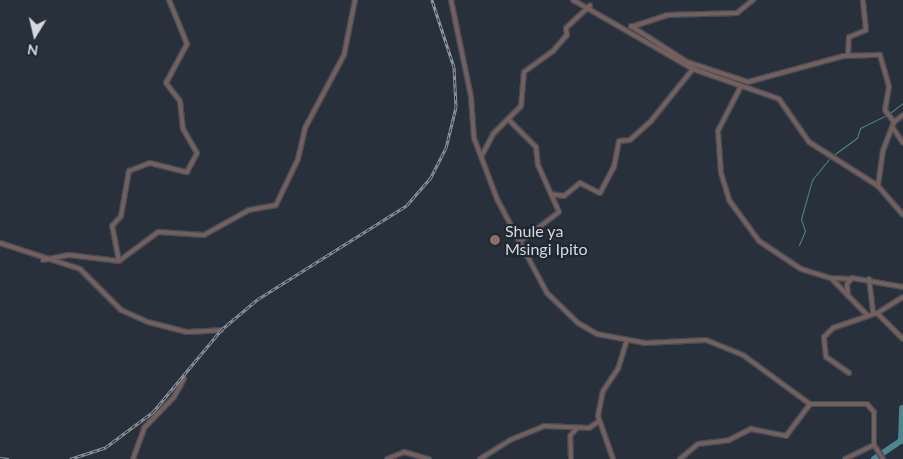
<!DOCTYPE html>
<html>
<head>
<meta charset="utf-8">
<style>
	body { margin:0 }
	#map { position:relative; width:903px; height:459px; overflow:hidden; background:#28313b; font-family:Lato,sans-serif }
	div>[style] { position:absolute }
	.stream>* { height:1px; margin:-0.5px; padding:0 0.5px; transform-origin:0.5px; border-radius:0.5px; background:#4d878e }
	.river>* { height:6px; margin:-3px; padding:0 3px; transform-origin:3px; border-radius:3px; background:#4d878e }
	.roads { filter:drop-shadow(1px 0 #444c55) drop-shadow(-1px 0 #444c55) drop-shadow(0 1px #444c55) drop-shadow(0 -1px #444c55) }
	.street>* { height:4px; margin:-2px; padding:0 2px; transform-origin:2px; border-radius:2px; background:#745f5c }
	.rail>* { height:3px; margin-top:-1.5px; transform-origin:0; background:repeating-linear-gradient(90deg,#1f2731 0 4px,#90979f 0 8px); box-sizing:border-box; border-block:1px solid #90979f }
	.dots>* { width:14px; height:14px; translate:-50% -50%; box-sizing:border-box; border:2px solid #1f2731; border-radius:50% }
	span { translate:-50% -50%; white-space:nowrap; text-align:center; line-height:1.15; -webkit-text-stroke:4.5px #1f2731; paint-order:stroke }
	.poi-label { font-size:16px; color:#d4d9e0 }
	.left { translate:0 -50%; text-align:left }
	.north { position:absolute; left:10px; top:10px; width:50px; height:50px; -webkit-text-stroke:4px #1f2731; paint-order:stroke; rotate:189deg; font-size:14px; font-weight:700; line-height:20px; text-align:center; color:#d4d9e0 }
	.north::after { content:''; display:block; margin:auto; width:18px; height:22px; background:#d4d9e0; clip-path:polygon(50% 0,100% 100%,50% 72%,0 100%) }
</style>
</head>
<body>
<div id="map">
	<div class="stream">
		<i style="left:890px;top:113px;width:16px;rotate:-38deg"></i>
		<i style="left:832px;top:156px;width:31px;rotate:-36deg"></i>
		<i style="left:857px;top:138px;width:10px;rotate:-73deg"></i>
		<i style="left:860px;top:128px;width:30px;rotate:-26deg"></i>
		<i style="left:799px;top:245px;width:15px;rotate:-67deg"></i>
		<i style="left:805px;top:231px;width:13px;rotate:-108deg"></i>
		<i style="left:801px;top:219px;width:41px;rotate:-74.2deg"></i>
		<i style="left:812px;top:180px;width:27px;rotate:-51deg"></i>
		<i style="left:901px;top:435px;width:2px;rotate:27deg"></i>
	</div>
	<div class="river">
		<i style="left:874px;top:459px;width:32px;rotate:-34deg"></i>
		<i style="left:901px;top:441px;width:33px;rotate:-88deg"></i>
	</div>
	<div class="roads">
		<div class="street">
			<i style="left:451px;top:0;width:99px;rotate:78.3deg"></i>
			<i style="left:471px;top:97px;width:41px;rotate:85.8deg"></i>
			<i style="left:474px;top:138px;width:65px;rotate:69.3deg"></i>
			<i style="left:497px;top:199px;width:106px;rotate:62deg"></i>
			<i style="left:547px;top:293px;width:43px;rotate:44.1deg"></i>
			<i style="left:578px;top:323px;width:22px;rotate:30deg"></i>
			<i style="left:597px;top:334px;width:49px;rotate:10.6deg"></i>
			<i style="left:645px;top:343px;width:61px;rotate:-2.8deg"></i>
			<i style="left:706px;top:340px;width:40px;rotate:22deg"></i>
			<i style="left:743px;top:355px;width:83px;rotate:36.2deg"></i>
			<i style="left:810px;top:404px;width:57px"></i>
			<i style="left:867px;top:404px;width:11px;rotate:49deg"></i>
			<i style="left:874px;top:412px;width:33px;rotate:90deg"></i>
			<i style="left:874px;top:445px;width:17px;rotate:57deg"></i>
			<i style="left:573px;top:0;width:138px;rotate:29.9deg"></i>
			<i style="left:693px;top:69px;width:91px;rotate:19.2deg"></i>
			<i style="left:779px;top:99px;width:52px;rotate:55.1deg"></i>
			<i style="left:809px;top:142px;width:82px;rotate:32.5deg"></i>
			<i style="left:878px;top:186px;width:38px;rotate:49deg"></i>
			<i style="left:631px;top:26px;width:67px;rotate:32.7deg"></i>
			<i style="left:687px;top:62px;width:64px;rotate:18.2deg"></i>
			<i style="left:748px;top:82px;width:99px;rotate:-15.2deg"></i>
			<i style="left:844px;top:56px;width:36px;rotate:-2deg"></i>
			<i style="left:880px;top:55px;width:33px;rotate:74deg"></i>
			<i style="left:889px;top:87px;width:23px;rotate:100deg"></i>
			<i style="left:885px;top:110px;width:15px;rotate:53deg"></i>
			<i style="left:894px;top:122px;width:30px;rotate:111deg"></i>
			<i style="left:883px;top:150px;width:36px;rotate:98deg"></i>
			<i style="left:631px;top:27px;width:38px;rotate:-18deg"></i>
			<i style="left:667px;top:15px;width:70px;rotate:-1.6deg"></i>
			<i style="left:737px;top:13px;width:21px;rotate:-39deg"></i>
			<i style="left:848px;top:55px;width:18px;rotate:-87deg"></i>
			<i style="left:849px;top:37px;width:18px;rotate:-22deg"></i>
			<i style="left:866px;top:30px;width:30px;rotate:-96deg"></i>
			<i style="left:741px;top:86px;width:51px;rotate:117.1deg"></i>
			<i style="left:718px;top:131px;width:42px;rotate:85.9deg"></i>
			<i style="left:721px;top:173px;width:28px;rotate:73deg"></i>
			<i style="left:729px;top:200px;width:51px;rotate:53.8deg"></i>
			<i style="left:759px;top:241px;width:50px;rotate:33.7deg"></i>
			<i style="left:801px;top:269px;width:31px;rotate:17deg"></i>
			<i style="left:831px;top:278px;width:53px;rotate:45.8deg"></i>
			<i style="left:510px;top:121px;width:37px;rotate:45deg"></i>
			<i style="left:536px;top:147px;width:18px;rotate:84deg"></i>
			<i style="left:538px;top:165px;width:51px;rotate:65.9deg"></i>
			<i style="left:559px;top:212px;width:51px;rotate:142.9deg"></i>
			<i style="left:894px;top:122px;width:11px;rotate:-38deg"></i>
			<i style="left:893px;top:128px;width:18px;rotate:56deg"></i>
			<i style="left:481px;top:157px;width:26px;rotate:-62deg"></i>
			<i style="left:493px;top:134px;width:40px;rotate:-45deg"></i>
			<i style="left:521px;top:106px;width:34px;rotate:-85deg"></i>
			<i style="left:524px;top:72px;width:36px;rotate:-36deg"></i>
			<i style="left:553px;top:51px;width:21px;rotate:-49deg"></i>
			<i style="left:567px;top:35px;width:7px;rotate:-98deg"></i>
			<i style="left:566px;top:28px;width:33px;rotate:-43deg"></i>
			<i style="left:551px;top:194px;width:13px;rotate:9deg"></i>
			<i style="left:564px;top:196px;width:21px;rotate:-39deg"></i>
			<i style="left:580px;top:183px;width:22px;rotate:27deg"></i>
			<i style="left:600px;top:193px;width:30px;rotate:-62deg"></i>
			<i style="left:614px;top:167px;width:26px;rotate:-79deg"></i>
			<i style="left:619px;top:141px;width:11px;rotate:-5deg"></i>
			<i style="left:630px;top:140px;width:28px;rotate:-42deg"></i>
			<i style="left:651px;top:121px;width:67px;rotate:-51.1deg"></i>
			<i style="left:0;top:243px;width:84px;rotate:18deg"></i>
			<i style="left:80px;top:269px;width:58px;rotate:45deg"></i>
			<i style="left:121px;top:310px;width:30px;rotate:24deg"></i>
			<i style="left:148px;top:322px;width:40px;rotate:14.4deg"></i>
			<i style="left:187px;top:332px;width:34px;rotate:-3deg"></i>
			<i style="left:43px;top:260px;width:26px;rotate:-11deg"></i>
			<i style="left:69px;top:255px;width:50px;rotate:6.8deg"></i>
			<i style="left:119px;top:261px;width:49px;rotate:-36.6deg"></i>
			<i style="left:158px;top:232px;width:46px;rotate:3.7deg"></i>
			<i style="left:204px;top:235px;width:51px;rotate:-29.1deg"></i>
			<i style="left:249px;top:210px;width:27px;rotate:-10deg"></i>
			<i style="left:276px;top:205px;width:51px;rotate:-64.4deg"></i>
			<i style="left:298px;top:159px;width:32px;rotate:-77deg"></i>
			<i style="left:305px;top:128px;width:83px;rotate:-61.9deg"></i>
			<i style="left:344px;top:55px;width:56px;rotate:-78.7deg"></i>
			<i style="left:119px;top:261px;width:36px;rotate:-101deg"></i>
			<i style="left:112px;top:226px;width:13px;rotate:-48deg"></i>
			<i style="left:121px;top:216px;width:46px;rotate:-79.9deg"></i>
			<i style="left:129px;top:171px;width:22px;rotate:-21deg"></i>
			<i style="left:150px;top:163px;width:38px;rotate:14deg"></i>
			<i style="left:187px;top:172px;width:21px;rotate:-62deg"></i>
			<i style="left:197px;top:153px;width:28px;rotate:-120deg"></i>
			<i style="left:183px;top:129px;width:28px;rotate:-96deg"></i>
			<i style="left:180px;top:101px;width:23px;rotate:-128deg"></i>
			<i style="left:166px;top:83px;width:44px;rotate:-61.7deg"></i>
			<i style="left:187px;top:44px;width:48px;rotate:-112.2deg"></i>
			<i style="left:832px;top:278px;width:18px;rotate:3deg"></i>
			<i style="left:869px;top:279px;width:35px;rotate:83deg"></i>
			<i style="left:848px;top:296px;width:12px;rotate:-95deg"></i>
			<i style="left:847px;top:284px;width:8px;rotate:-50deg"></i>
			<i style="left:852px;top:278px;width:52px;rotate:10deg"></i>
			<i style="left:903px;top:297px;width:31px;rotate:148deg"></i>
			<i style="left:877px;top:313px;width:37px;rotate:45deg"></i>
			<i style="left:849px;top:373px;width:28px;rotate:-145deg"></i>
			<i style="left:826px;top:357px;width:20px;rotate:-96deg"></i>
			<i style="left:824px;top:337px;width:13px;rotate:-45deg"></i>
			<i style="left:833px;top:328px;width:46px;rotate:-18.8deg"></i>
			<i style="left:133px;top:459px;width:33px;rotate:-70deg"></i>
			<i style="left:144px;top:428px;width:43px;rotate:-45.9deg"></i>
			<i style="left:174px;top:397px;width:21px;rotate:-61deg"></i>
			<i style="left:387px;top:459px;width:18px;rotate:-22deg"></i>
			<i style="left:404px;top:452px;width:26px;rotate:16deg"></i>
			<i style="left:480px;top:459px;width:36px;rotate:-32deg"></i>
			<i style="left:510px;top:440px;width:37px;rotate:-22deg"></i>
			<i style="left:544px;top:426px;width:45px;rotate:2.5deg"></i>
			<i style="left:589px;top:428px;width:11px;rotate:-34deg"></i>
			<i style="left:571px;top:459px;width:23px;rotate:-92deg"></i>
			<i style="left:570px;top:436px;width:11px;rotate:-49deg"></i>
			<i style="left:613px;top:459px;width:46px;rotate:-109.2deg"></i>
			<i style="left:598px;top:416px;width:25px;rotate:-79deg"></i>
			<i style="left:603px;top:391px;width:27px;rotate:-56deg"></i>
			<i style="left:618px;top:369px;width:28px;rotate:-73deg"></i>
			<i style="left:680px;top:459px;width:23px;rotate:-40deg"></i>
			<i style="left:698px;top:444px;width:31px;rotate:-7deg"></i>
			<i style="left:729px;top:440px;width:25px;rotate:-27deg"></i>
			<i style="left:751px;top:429px;width:36px;rotate:11deg"></i>
			<i style="left:786px;top:436px;width:40px;rotate:-53deg"></i>
			<i style="left:845px;top:459px;width:32px;rotate:-26deg"></i>
		</div>
	</div>
	<div class="rail">
		<i style="left:0;top:458px;width:9px;rotate:6deg"></i>
		<i style="left:70px;top:459px;width:38px;rotate:-18deg"></i>
		<i style="left:106px;top:447px;width:59px;rotate:-36.7deg"></i>
		<i style="left:153px;top:412px;width:107px;rotate:-50.3deg"></i>
		<i style="left:221px;top:330px;width:48px;rotate:-40deg"></i>
		<i style="left:258px;top:299px;width:176px;rotate:-32.2deg"></i>
		<i style="left:407px;top:205px;width:35px;rotate:-49deg"></i>
		<i style="left:430px;top:179px;width:35px;rotate:-63deg"></i>
		<i style="left:446px;top:148px;width:42px;rotate:-76.3deg"></i>
		<i style="left:456px;top:107px;width:40px;rotate:-92.9deg"></i>
		<i style="left:454px;top:67px;width:71px;rotate:-108.2deg"></i>
	</div>
	<div class="dots">
		<i style="left:495px;top:240px;background:#8d6e63"></i>
	</div>
	<div class="poi-label">
		<span class="left" style="left:505px;top:240px">Shule ya<br>Msingi Ipito</span>
	</div>
	<div class="north">N</div>
</div>
</body>
</html>
